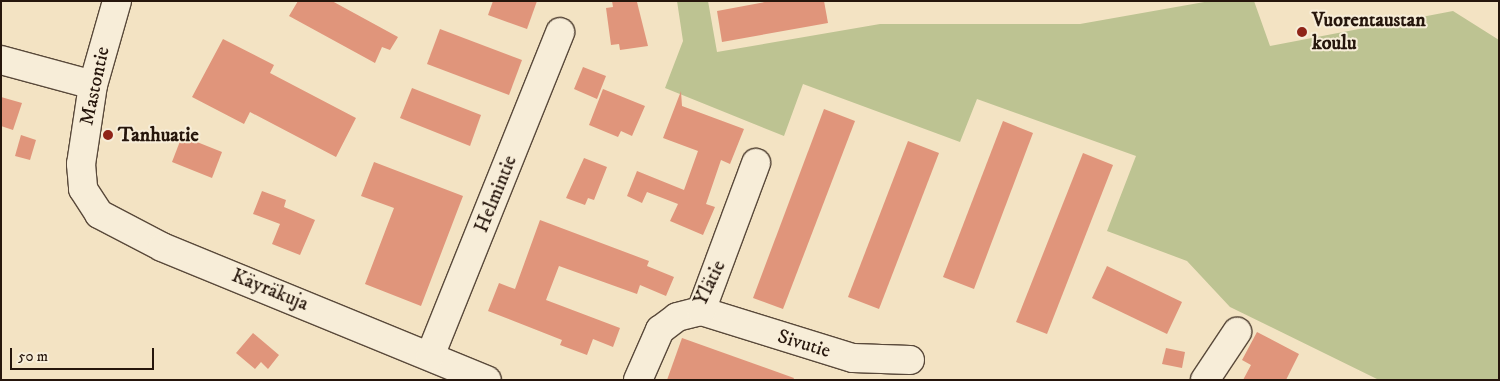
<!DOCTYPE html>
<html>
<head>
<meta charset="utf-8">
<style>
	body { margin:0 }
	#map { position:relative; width:1500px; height:381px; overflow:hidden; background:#f3e3c3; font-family:"IM FELL DW Pica",serif }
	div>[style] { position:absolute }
	.green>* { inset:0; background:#bdc392 }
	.building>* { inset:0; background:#e0957b }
	.roads { filter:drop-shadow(1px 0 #59493a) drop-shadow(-1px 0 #59493a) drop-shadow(0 1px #59493a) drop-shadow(0 -1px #59493a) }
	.minor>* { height:28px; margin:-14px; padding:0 14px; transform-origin:14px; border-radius:14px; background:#f7edd8 }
	.dots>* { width:14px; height:14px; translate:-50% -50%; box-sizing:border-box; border:2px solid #f7edd8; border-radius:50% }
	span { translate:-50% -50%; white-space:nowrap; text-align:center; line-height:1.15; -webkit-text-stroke:4px #f7edd8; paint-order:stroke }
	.poi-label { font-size:20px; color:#26160c; font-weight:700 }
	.left { translate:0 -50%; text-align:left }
	.street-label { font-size:20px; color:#26160c }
	.frame { position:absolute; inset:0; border:2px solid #26160c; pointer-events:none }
	.scale { position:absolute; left:10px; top:348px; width:144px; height:22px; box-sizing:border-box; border:2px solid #26160c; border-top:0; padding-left:6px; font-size:15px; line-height:18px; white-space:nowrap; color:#26160c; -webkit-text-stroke:4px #f7edd8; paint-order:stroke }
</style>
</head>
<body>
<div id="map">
	<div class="green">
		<i style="clip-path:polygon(677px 1px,708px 1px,717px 52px,880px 24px,1080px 24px,1210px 1px,1254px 1px,1270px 46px,1453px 11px,1499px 40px,1499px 380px,1379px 380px,1230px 307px,1187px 261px,1107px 231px,1136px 156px,977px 99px,960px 142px,803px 84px,784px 136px,665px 88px,683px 41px)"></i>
	</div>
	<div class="building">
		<i style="clip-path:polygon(298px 1px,332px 1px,398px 37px,390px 50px,382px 47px,375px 63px,289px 16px)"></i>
		<i style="clip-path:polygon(493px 1px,537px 1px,527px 29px,488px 15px)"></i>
		<i style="clip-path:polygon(612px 1px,637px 2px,648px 46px,620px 50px,619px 44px,611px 45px,606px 8px,613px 7px)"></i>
		<i style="clip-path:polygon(770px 1px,824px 1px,828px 23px,722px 42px,717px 11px)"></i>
		<i style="clip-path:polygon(440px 29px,522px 60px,509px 95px,427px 64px)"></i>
		<i style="clip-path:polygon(223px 39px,274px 65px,270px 73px,356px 118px,336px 157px,250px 112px,244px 124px,192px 97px)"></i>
		<i style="clip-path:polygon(583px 67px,606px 76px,597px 99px,574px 89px)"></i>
		<i style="clip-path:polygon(412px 88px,481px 115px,470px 146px,400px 118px)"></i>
		<i style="clip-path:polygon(603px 89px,645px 106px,632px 136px,621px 131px,618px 137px,589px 125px)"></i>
		<i style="clip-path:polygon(681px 91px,682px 106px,744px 129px,730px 164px,721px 160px,706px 204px,715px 207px,703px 235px,670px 221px,678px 204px,647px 192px,642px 203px,627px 196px,637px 171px,684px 190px,698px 151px,663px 138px)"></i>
		<i style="clip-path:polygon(1px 97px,22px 103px,13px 130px,1px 126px)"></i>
		<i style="clip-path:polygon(824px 109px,855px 121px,783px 309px,753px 298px)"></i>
		<i style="clip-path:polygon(1003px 121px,1033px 133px,974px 289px,943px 277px)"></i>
		<i style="clip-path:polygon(21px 135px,36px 140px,30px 160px,15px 156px)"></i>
		<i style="clip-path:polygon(182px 136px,222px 152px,212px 178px,172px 162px)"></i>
		<i style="clip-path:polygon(908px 141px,939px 153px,879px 309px,848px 297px)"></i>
		<i style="clip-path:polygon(1083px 153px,1113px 165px,1047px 334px,1016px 322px)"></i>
		<i style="clip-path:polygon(584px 158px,607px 167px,594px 200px,588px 198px,585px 205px,566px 198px)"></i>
		<i style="clip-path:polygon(374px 162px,463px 196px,421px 306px,365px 284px,394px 208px,361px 196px)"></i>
		<i style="clip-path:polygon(262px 191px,286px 200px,284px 207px,315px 220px,300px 255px,272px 244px,280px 224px,253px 214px)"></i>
		<i style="clip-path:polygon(540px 220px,649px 261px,647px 266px,674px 277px,666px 296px,640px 285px,637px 294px,559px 266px,546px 300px,620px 328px,613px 347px,593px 339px,587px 355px,560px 345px,562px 340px,488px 311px,499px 283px,515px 289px)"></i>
		<i style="clip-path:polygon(1107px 266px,1182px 302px,1167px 334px,1092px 298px)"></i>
		<i style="clip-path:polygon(1257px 332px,1299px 354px,1286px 380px,1243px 380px,1251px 365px,1242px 360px)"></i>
		<i style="clip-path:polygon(253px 333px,279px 355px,268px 369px,261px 362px,255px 369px,236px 353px)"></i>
		<i style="clip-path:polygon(682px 338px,794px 378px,793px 380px,667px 380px)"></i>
		<i style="clip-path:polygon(1166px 348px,1185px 352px,1182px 368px,1162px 364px)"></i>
	</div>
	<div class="roads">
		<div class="minor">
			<i style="left:117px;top:1px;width:87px;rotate:105.9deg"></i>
			<i style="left:93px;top:85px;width:80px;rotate:98.6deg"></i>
			<i style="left:81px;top:164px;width:25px;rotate:85deg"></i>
			<i style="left:83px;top:189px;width:30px;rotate:57deg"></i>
			<i style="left:99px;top:214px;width:71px;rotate:27.6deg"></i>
			<i style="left:162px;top:247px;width:351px;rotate:22.3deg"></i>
			<i style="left:1px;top:60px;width:95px;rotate:15.2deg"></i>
			<i style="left:701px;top:311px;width:159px;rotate:17.2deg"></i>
			<i style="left:853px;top:358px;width:57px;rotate:2deg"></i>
			<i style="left:430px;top:356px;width:349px;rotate:-68.1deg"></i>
			<i style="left:638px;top:380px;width:55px;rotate:-66.3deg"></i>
			<i style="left:660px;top:330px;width:21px;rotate:-37deg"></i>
			<i style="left:677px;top:317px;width:25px;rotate:-14deg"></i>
			<i style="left:701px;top:311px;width:158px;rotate:-69.6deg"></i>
			<i style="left:1205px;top:380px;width:58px;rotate:-56.3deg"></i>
		</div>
	</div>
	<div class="dots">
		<i style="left:1302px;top:32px;background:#8f2418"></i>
		<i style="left:108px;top:135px;background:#8f2418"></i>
	</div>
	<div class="poi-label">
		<span class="left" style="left:1312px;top:32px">Vuorentaustan<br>koulu</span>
		<span class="left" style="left:118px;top:135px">Tanhuatie</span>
	</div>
	<div class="street-label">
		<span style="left:95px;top:86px;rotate:-78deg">Mastontie</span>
		<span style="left:496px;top:194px;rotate:-68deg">Helmintie</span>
		<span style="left:710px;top:283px;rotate:-64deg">Ylätie</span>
		<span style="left:270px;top:290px;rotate:22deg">Käyräkuja</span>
		<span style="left:804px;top:344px;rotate:17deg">Sivutie</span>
	</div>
	<div class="frame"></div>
	<div class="scale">50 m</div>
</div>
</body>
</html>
